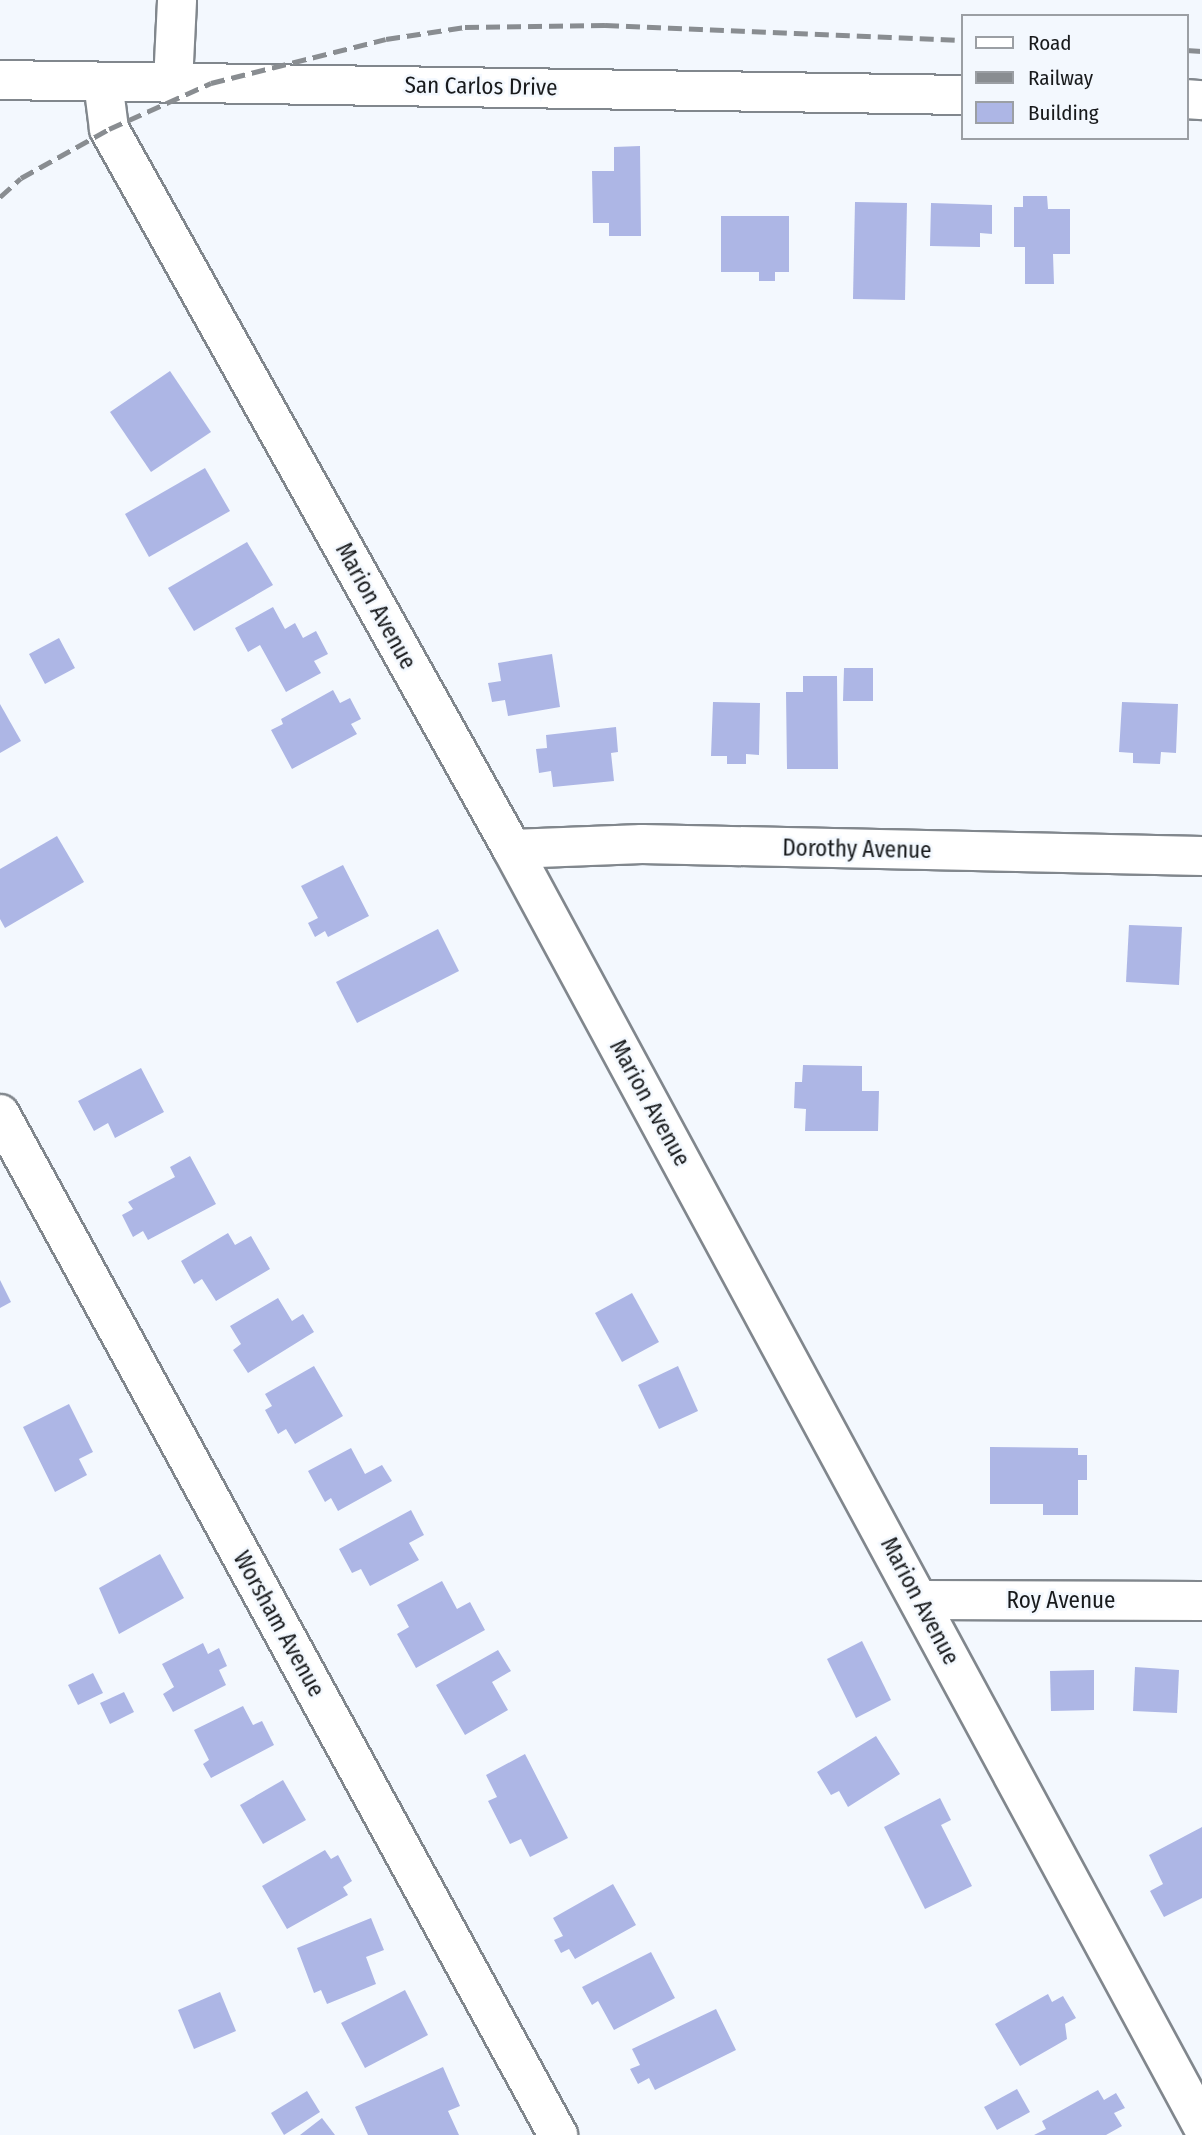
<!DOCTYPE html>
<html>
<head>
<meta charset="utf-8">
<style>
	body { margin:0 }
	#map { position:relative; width:1202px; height:2135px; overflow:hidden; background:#f3f8fe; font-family:"Fira Sans Condensed",sans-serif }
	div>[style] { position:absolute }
	.building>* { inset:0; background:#adb6e5 }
	.roads { filter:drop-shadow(2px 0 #81878d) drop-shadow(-2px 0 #81878d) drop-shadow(0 2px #81878d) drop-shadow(0 -2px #81878d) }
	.minor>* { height:38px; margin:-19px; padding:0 19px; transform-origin:19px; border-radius:19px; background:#fff }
	.rail>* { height:5px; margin-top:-2.5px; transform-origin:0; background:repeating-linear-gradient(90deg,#898d91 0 14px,transparent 0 21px) }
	span { translate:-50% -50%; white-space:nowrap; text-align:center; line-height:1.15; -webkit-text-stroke:5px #f3f8fe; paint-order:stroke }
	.street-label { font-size:23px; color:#181a1c }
	.legend { position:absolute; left:961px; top:14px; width:228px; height:126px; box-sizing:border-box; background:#f3f8fe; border:2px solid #9b9fa4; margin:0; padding:9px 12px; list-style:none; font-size:21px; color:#181a1c }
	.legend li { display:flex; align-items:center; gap:14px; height:35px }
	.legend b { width:35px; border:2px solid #9b9fa4 }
</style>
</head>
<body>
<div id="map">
	<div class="building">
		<i style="clip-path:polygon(640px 146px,641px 236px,609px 236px,609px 223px,593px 223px,592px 171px,614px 171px,614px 147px)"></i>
		<i style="clip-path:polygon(1023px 196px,1047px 196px,1048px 209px,1070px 209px,1070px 254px,1053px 254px,1054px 284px,1025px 284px,1025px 247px,1014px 247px,1014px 207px,1023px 207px)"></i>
		<i style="clip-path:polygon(855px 202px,907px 203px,905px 300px,853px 299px)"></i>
		<i style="clip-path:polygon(931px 203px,992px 205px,992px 234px,980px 233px,980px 247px,930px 246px)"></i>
		<i style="clip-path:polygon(721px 216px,789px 216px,789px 272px,775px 272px,775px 281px,759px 281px,759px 272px,721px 272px)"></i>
		<i style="clip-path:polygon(170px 371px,211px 432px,151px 472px,110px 412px)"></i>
		<i style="clip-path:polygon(205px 468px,230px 511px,149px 557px,125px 514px)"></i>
		<i style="clip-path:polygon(247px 542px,273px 585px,194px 631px,168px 588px)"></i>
		<i style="clip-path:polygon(273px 607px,285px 629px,295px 623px,303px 638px,316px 631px,328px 654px,314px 661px,321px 673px,286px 692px,260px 645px,248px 652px,235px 628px)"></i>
		<i style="clip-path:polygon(59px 638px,75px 668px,45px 684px,29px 654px)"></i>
		<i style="clip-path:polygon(552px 654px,560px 707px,508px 716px,505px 700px,492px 702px,488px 683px,501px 681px,498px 663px)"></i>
		<i style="clip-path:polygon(844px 668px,873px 668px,873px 701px,843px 701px)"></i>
		<i style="clip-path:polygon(803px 676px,837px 676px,838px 769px,787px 769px,786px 692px,803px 692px)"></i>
		<i style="clip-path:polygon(333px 690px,340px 703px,350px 698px,361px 719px,351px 724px,357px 734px,292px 769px,271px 730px,283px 724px,281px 719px)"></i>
		<i style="clip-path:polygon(713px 702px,760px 703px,759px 755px,746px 754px,746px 764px,727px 764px,727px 756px,711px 756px)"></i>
		<i style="clip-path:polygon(1122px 702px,1178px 704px,1176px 753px,1161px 752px,1160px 764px,1133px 763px,1133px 753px,1119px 752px)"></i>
		<i style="clip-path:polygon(0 704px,21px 741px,0 753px)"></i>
		<i style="clip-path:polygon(616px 727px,618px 752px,611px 753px,614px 781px,553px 787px,551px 771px,539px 773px,536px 749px,547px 748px,546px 735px)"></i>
		<i style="clip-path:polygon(57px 836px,84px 882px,5px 928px,0 919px,0 869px)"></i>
		<i style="clip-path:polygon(343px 865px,369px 916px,328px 937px,325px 931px,315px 937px,308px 923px,318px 918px,301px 886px)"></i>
		<i style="clip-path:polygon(1129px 925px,1182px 927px,1179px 985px,1126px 982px)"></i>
		<i style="clip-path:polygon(438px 929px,459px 971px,357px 1023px,336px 982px)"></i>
		<i style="clip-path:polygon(803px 1065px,862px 1066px,862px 1091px,879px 1091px,878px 1131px,805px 1131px,806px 1109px,794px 1108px,795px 1082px,802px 1082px)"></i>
		<i style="clip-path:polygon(141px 1068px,164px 1112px,115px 1138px,108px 1123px,94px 1131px,78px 1101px)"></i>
		<i style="clip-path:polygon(190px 1156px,216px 1204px,148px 1240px,143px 1231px,133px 1237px,122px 1215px,133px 1209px,128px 1202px,175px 1177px,170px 1167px)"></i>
		<i style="clip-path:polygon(228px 1233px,235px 1245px,251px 1236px,270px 1269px,216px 1301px,202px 1279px,194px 1284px,181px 1261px)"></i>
		<i style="clip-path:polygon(0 1280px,11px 1302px,0 1308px)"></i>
		<i style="clip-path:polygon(632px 1293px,659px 1342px,622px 1362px,595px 1313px)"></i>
		<i style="clip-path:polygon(278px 1298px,292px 1321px,303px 1314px,314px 1332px,248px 1373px,233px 1350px,241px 1344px,230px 1326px)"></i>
		<i style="clip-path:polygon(314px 1366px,343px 1416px,295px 1444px,286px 1429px,278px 1434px,265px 1410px,272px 1406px,265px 1394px)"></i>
		<i style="clip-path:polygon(678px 1366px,698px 1411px,659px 1429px,638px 1385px)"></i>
		<i style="clip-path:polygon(69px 1404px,93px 1452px,79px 1459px,87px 1475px,55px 1492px,23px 1427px)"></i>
		<i style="clip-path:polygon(990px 1447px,1078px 1448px,1078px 1455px,1087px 1455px,1087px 1480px,1078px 1480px,1078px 1515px,1043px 1515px,1043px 1504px,990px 1504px)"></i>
		<i style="clip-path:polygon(351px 1448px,365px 1474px,382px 1465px,392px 1481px,338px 1511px,331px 1498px,325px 1502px,308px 1471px)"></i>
		<i style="clip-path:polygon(411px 1510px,424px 1535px,409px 1543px,419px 1560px,370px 1586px,361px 1569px,352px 1573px,339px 1549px)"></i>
		<i style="clip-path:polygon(160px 1554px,184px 1598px,119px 1634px,99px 1588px)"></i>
		<i style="clip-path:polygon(442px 1581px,457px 1609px,470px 1602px,485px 1630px,416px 1668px,397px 1634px,409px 1627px,397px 1605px)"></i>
		<i style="clip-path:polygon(862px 1641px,891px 1700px,856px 1718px,827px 1659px)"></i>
		<i style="clip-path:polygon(203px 1643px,208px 1654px,219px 1648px,227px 1666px,219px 1670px,226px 1685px,173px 1712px,163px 1694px,174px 1687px,162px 1664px)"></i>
		<i style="clip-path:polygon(498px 1650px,511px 1671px,492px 1682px,508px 1710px,465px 1735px,436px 1685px)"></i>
		<i style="clip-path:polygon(1135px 1667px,1179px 1670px,1177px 1713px,1133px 1711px)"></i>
		<i style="clip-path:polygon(1094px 1670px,1094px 1710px,1051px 1711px,1050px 1671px)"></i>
		<i style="clip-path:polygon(93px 1673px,103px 1693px,78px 1705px,68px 1685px)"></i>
		<i style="clip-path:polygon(124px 1692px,134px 1712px,110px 1724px,100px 1703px)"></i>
		<i style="clip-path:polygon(243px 1706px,253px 1725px,262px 1721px,274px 1745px,211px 1778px,203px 1764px,209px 1760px,194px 1730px)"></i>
		<i style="clip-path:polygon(876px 1736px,900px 1774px,848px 1807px,839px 1791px,831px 1795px,817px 1772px)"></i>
		<i style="clip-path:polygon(525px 1754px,568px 1838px,530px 1857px,521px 1839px,510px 1844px,488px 1801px,497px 1797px,486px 1775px)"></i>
		<i style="clip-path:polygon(283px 1780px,306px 1820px,263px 1844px,240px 1805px)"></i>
		<i style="clip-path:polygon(940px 1798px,951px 1820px,941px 1825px,972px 1886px,925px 1909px,884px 1827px)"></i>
		<i style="clip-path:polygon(1202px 1827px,1202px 1898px,1164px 1917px,1150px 1891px,1163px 1884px,1149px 1855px)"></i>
		<i style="clip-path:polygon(325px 1850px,331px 1859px,338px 1855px,352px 1881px,343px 1887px,348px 1895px,287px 1929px,262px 1886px)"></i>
		<i style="clip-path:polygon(613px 1884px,636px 1925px,575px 1959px,569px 1949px,561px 1953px,554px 1940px,563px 1936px,553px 1918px)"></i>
		<i style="clip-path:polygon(371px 1918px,384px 1950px,366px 1957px,376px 1984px,327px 2004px,321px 1990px,314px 1993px,297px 1948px)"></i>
		<i style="clip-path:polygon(651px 1952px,675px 1998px,614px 2030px,598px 2001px,592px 2005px,582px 1987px)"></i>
		<i style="clip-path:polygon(405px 1990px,428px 2035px,365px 2068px,341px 2023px)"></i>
		<i style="clip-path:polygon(220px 1992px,236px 2031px,194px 2049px,178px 2010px)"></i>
		<i style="clip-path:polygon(1048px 1994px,1052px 2002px,1063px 1996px,1076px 2018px,1065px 2024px,1067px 2039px,1020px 2066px,995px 2024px)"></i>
		<i style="clip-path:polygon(716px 2009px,736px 2050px,655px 2090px,649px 2078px,638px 2084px,630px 2069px,640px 2065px,632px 2049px)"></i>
		<i style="clip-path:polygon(443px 2067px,460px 2106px,448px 2111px,459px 2135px,368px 2135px,355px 2107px)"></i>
		<i style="clip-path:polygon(1017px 2089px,1030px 2112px,997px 2130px,984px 2107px)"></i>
		<i style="clip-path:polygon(1098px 2090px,1104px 2100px,1116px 2093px,1125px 2108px,1114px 2113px,1122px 2126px,1106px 2135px,1034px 2135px,1046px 2129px,1042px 2121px)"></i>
		<i style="clip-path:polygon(307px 2091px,320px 2112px,284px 2135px,271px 2113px)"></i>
		<i style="clip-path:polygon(322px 2118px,335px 2135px,300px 2135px)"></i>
	</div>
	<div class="roads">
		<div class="minor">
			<i style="left:0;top:80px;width:962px;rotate:0.89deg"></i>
			<i style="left:103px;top:82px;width:47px;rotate:82.7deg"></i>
			<i style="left:109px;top:129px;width:825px;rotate:60.76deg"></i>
			<i style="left:512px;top:849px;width:1451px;rotate:61.6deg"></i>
			<i style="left:173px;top:83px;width:83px;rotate:-87.2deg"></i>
			<i style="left:1186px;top:99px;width:16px;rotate:4deg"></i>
			<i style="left:512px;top:849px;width:130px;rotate:-2.2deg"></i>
			<i style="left:642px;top:844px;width:560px;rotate:1.23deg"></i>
			<i style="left:0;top:1114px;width:1164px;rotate:61.34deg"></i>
			<i style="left:920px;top:1600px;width:282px;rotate:0.2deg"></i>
		</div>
	</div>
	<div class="rail">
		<i style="left:1186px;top:50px;width:16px;rotate:4deg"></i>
		<i style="left:0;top:197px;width:28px;rotate:-42deg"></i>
		<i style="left:21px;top:178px;width:101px;rotate:-29.1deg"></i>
		<i style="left:109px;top:129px;width:112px;rotate:-24.3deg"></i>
		<i style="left:211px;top:83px;width:180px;rotate:-14.1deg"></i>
		<i style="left:386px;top:39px;width:80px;rotate:-8.6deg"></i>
		<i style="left:465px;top:27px;width:140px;rotate:-0.8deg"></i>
		<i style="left:605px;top:25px;width:357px;rotate:2.4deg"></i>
	</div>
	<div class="street-label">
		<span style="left:481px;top:86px;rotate:1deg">San Carlos Drive</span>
		<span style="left:376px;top:606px;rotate:61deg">Marion Avenue</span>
		<span style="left:857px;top:849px;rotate:1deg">Dorothy Avenue</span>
		<span style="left:650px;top:1103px;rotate:61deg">Marion Avenue</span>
		<span style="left:1061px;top:1600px">Roy Avenue</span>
		<span style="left:920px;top:1601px;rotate:62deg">Marion Avenue</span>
		<span style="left:279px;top:1624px;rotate:61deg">Worsham Avenue</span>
	</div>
	<ul class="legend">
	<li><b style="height:9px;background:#fff"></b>Road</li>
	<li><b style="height:9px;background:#898d91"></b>Railway</li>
	<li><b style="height:19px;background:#adb6e5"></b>Building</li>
	</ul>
</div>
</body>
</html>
